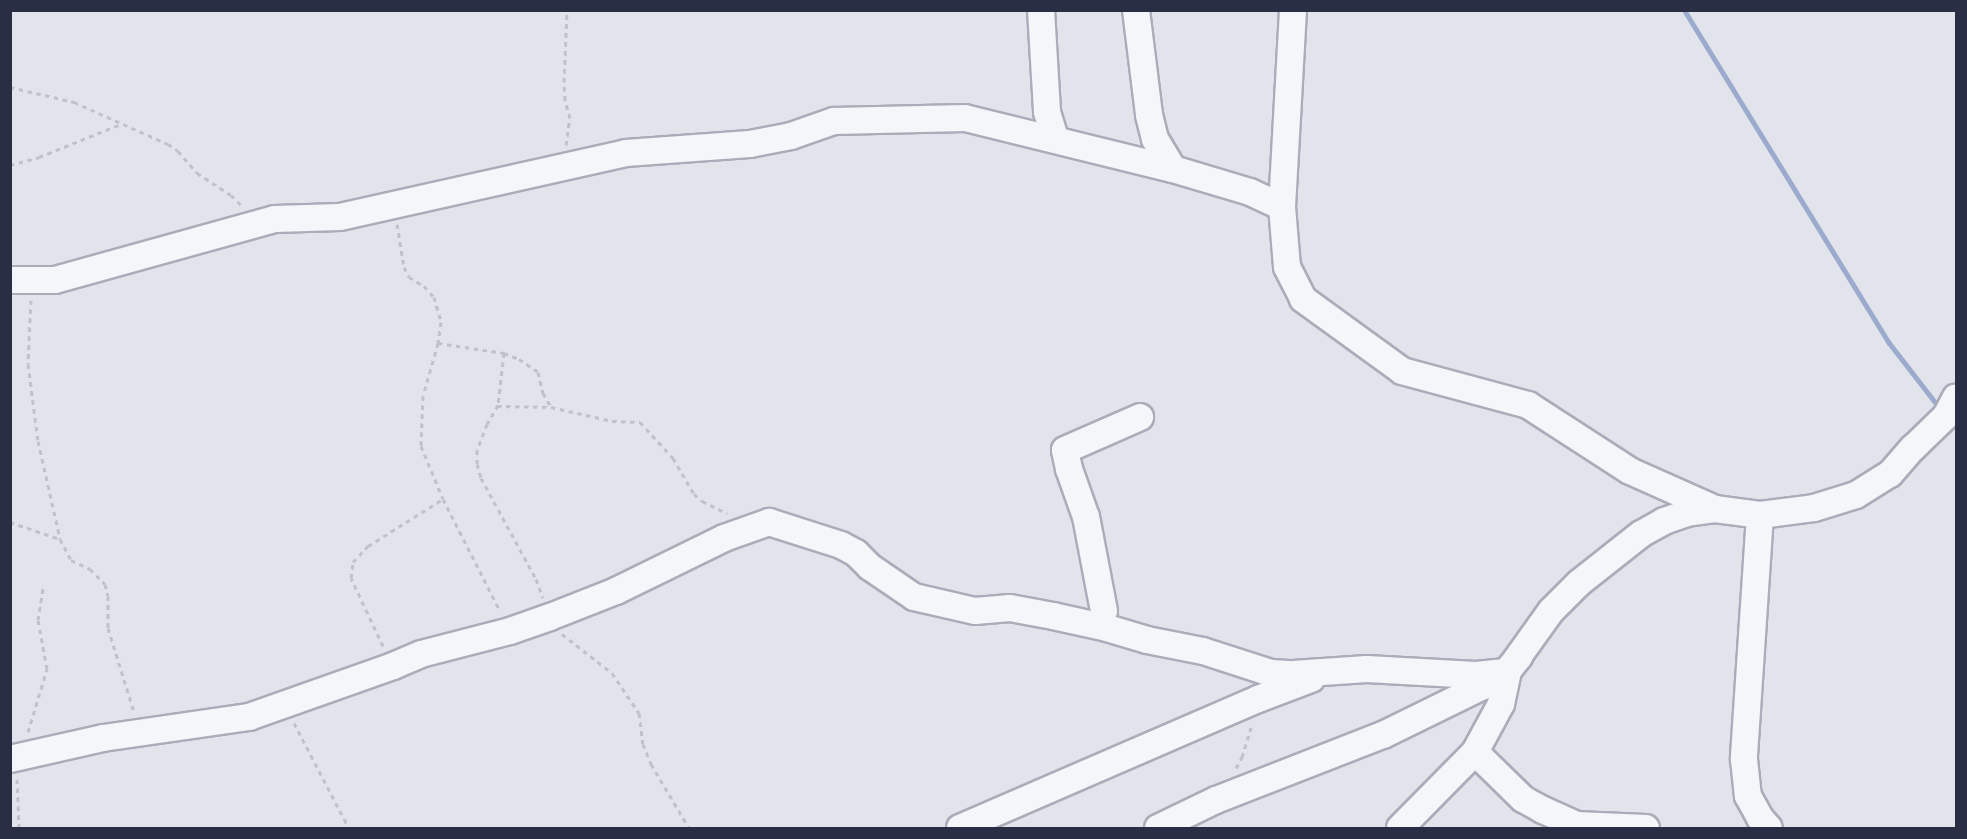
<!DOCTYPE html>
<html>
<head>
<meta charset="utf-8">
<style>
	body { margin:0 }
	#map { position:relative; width:1967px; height:839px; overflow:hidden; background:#e2e4eb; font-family:"PT Sans",sans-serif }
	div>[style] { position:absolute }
	.stream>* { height:5px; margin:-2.5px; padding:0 2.5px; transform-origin:2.5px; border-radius:2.5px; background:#9baacd }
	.path>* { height:3px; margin-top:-1.5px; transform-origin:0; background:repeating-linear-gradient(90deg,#c0c2ca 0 4.5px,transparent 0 9px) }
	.roads { filter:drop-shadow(2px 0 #aaadb9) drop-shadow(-2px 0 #aaadb9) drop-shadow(0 2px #aaadb9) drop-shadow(0 -2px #aaadb9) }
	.minor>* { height:26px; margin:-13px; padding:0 13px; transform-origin:13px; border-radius:13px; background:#f5f6f9 }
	span { translate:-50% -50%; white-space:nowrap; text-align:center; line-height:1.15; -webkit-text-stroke:4.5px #f2f3f8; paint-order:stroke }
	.frame { position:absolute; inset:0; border:12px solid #292e44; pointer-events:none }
</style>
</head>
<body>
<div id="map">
	<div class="stream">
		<i style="left:1684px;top:10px;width:391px;rotate:58.4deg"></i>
		<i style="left:1889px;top:343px;width:85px;rotate:52.2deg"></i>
	</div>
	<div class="path">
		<i style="left:10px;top:87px;width:66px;rotate:13.2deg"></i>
		<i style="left:74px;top:102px;width:103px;rotate:24.1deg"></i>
		<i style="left:168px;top:144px;width:12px;rotate:35deg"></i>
		<i style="left:178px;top:151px;width:29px;rotate:49deg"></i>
		<i style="left:197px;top:173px;width:40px;rotate:32.9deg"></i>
		<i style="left:231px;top:195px;width:16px;rotate:45deg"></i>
		<i style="left:566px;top:145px;width:27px;rotate:-82deg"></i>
		<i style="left:570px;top:118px;width:19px;rotate:-106deg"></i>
		<i style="left:565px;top:100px;width:18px;rotate:-93deg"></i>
		<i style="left:564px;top:82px;width:72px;rotate:-87.6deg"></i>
		<i style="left:10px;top:165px;width:30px;rotate:-15deg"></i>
		<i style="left:39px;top:157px;width:88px;rotate:-21.9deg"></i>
		<i style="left:397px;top:224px;width:44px;rotate:80.8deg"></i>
		<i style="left:404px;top:267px;width:11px;rotate:63deg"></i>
		<i style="left:409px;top:277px;width:17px;rotate:31deg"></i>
		<i style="left:424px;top:286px;width:15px;rotate:48deg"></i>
		<i style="left:434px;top:297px;width:26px;rotate:74deg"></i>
		<i style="left:441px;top:322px;width:21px;rotate:98deg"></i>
		<i style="left:438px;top:343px;width:55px;rotate:105.8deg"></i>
		<i style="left:423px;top:396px;width:50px;rotate:92.3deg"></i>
		<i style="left:421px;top:446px;width:57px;rotate:67.5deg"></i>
		<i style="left:443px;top:499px;width:126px;rotate:63deg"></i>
		<i style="left:31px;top:300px;width:64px;rotate:92.7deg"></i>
		<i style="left:28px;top:364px;width:78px;rotate:82.6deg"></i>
		<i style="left:38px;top:441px;width:100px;rotate:77.3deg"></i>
		<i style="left:60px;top:539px;width:24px;rotate:62deg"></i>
		<i style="left:71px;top:560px;width:21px;rotate:25deg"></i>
		<i style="left:90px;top:569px;width:21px;rotate:45deg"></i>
		<i style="left:105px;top:584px;width:12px;rotate:76deg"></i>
		<i style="left:108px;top:596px;width:32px;rotate:90deg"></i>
		<i style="left:108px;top:628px;width:88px;rotate:72.8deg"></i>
		<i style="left:438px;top:343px;width:67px;rotate:8.6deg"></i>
		<i style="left:504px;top:353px;width:16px;rotate:22deg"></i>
		<i style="left:519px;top:359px;width:23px;rotate:34deg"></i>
		<i style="left:538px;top:372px;width:22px;rotate:77deg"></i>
		<i style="left:543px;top:393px;width:16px;rotate:60deg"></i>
		<i style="left:504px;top:353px;width:52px;rotate:96.6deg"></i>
		<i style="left:498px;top:405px;width:22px;rotate:120deg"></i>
		<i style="left:487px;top:424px;width:28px;rotate:111deg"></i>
		<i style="left:477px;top:450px;width:14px;rotate:90deg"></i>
		<i style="left:477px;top:464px;width:15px;rotate:74deg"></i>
		<i style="left:481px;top:478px;width:115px;rotate:61.4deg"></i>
		<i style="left:536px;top:579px;width:20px;rotate:70deg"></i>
		<i style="left:497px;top:406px;width:54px;rotate:1.1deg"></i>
		<i style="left:551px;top:407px;width:63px;rotate:12.9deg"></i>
		<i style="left:612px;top:421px;width:28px;rotate:2deg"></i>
		<i style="left:640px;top:422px;width:49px;rotate:47.5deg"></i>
		<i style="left:673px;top:458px;width:42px;rotate:59.7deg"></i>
		<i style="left:694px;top:494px;width:11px;rotate:41deg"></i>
		<i style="left:702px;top:501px;width:28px;rotate:26deg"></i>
		<i style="left:10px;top:522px;width:53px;rotate:18.8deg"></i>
		<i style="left:562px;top:634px;width:63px;rotate:38deg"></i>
		<i style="left:612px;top:673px;width:48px;rotate:56deg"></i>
		<i style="left:639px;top:713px;width:31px;rotate:83deg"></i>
		<i style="left:643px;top:744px;width:22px;rotate:68deg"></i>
		<i style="left:651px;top:764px;width:74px;rotate:59.3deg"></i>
		<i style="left:383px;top:646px;width:75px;rotate:-115.2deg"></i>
		<i style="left:351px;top:578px;width:16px;rotate:-83deg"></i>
		<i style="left:353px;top:562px;width:22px;rotate:-47deg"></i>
		<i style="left:368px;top:546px;width:89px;rotate:-32.1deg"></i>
		<i style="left:294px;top:723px;width:119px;rotate:62.4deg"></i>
		<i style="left:28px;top:732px;width:66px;rotate:-73.2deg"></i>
		<i style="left:47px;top:669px;width:50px;rotate:-100.4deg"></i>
		<i style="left:38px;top:620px;width:36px;rotate:-81deg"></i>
		<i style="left:1236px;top:768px;width:13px;rotate:-61deg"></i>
		<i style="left:1242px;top:757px;width:31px;rotate:-73deg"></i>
		<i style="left:17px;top:779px;width:49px;rotate:87.7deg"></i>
	</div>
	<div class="roads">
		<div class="minor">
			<i style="left:1041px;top:10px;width:102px;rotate:86.6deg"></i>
			<i style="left:1047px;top:112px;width:28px;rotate:73deg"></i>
			<i style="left:1136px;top:10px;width:106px;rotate:82.9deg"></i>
			<i style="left:1149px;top:115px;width:25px;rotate:76deg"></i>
			<i style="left:1155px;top:139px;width:35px;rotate:59deg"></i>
			<i style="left:1173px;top:169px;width:80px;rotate:16.6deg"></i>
			<i style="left:1250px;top:192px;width:35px;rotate:25deg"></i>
			<i style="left:1282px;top:207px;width:60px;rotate:85.2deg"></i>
			<i style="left:1287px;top:267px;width:36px;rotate:63deg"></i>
			<i style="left:1303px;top:299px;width:122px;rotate:36deg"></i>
			<i style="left:1402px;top:371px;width:131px;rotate:15.1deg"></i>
			<i style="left:1528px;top:405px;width:121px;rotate:32.9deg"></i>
			<i style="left:1630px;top:471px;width:93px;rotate:24.1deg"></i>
			<i style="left:1282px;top:207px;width:197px;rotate:-86.8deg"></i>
			<i style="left:10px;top:280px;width:45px"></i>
			<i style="left:55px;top:280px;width:228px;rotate:-15.5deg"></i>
			<i style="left:275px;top:219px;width:65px;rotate:-1.8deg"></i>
			<i style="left:340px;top:217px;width:293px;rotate:-12.6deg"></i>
			<i style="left:626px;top:153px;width:124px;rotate:-4.2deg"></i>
			<i style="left:750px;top:144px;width:42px;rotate:-11deg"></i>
			<i style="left:791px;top:136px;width:46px;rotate:-19.2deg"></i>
			<i style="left:834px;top:121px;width:131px;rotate:-1.3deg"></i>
			<i style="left:965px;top:118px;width:214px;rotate:13.8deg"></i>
			<i style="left:1760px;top:515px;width:245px;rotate:93.8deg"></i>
			<i style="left:1744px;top:759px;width:37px;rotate:84deg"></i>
			<i style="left:1748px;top:796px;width:25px;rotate:61deg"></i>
			<i style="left:1760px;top:818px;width:13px;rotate:48deg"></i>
			<i style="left:1104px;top:611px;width:96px;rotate:-100.8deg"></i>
			<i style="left:1086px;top:517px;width:51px;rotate:-109.5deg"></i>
			<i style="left:1069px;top:469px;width:19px;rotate:-102deg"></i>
			<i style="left:1065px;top:450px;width:82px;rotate:-23.7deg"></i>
			<i style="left:1475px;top:752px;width:67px;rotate:44.4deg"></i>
			<i style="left:1523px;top:799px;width:23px;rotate:29deg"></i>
			<i style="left:1543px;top:810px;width:36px;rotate:24deg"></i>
			<i style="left:1576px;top:825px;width:70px;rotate:2.5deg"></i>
			<i style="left:10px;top:759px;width:95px;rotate:-12.7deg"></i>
			<i style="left:103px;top:738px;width:148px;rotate:-8.2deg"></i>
			<i style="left:249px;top:717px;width:153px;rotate:-19.5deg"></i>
			<i style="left:393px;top:666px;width:30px;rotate:-23deg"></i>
			<i style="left:421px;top:654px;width:92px;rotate:-14.5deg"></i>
			<i style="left:510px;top:631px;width:42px;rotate:-19.3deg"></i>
			<i style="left:550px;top:617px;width:71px;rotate:-21.5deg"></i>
			<i style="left:616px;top:591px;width:120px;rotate:-26.1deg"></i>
			<i style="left:724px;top:538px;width:48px;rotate:-19.6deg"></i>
			<i style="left:769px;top:522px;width:76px;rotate:17.7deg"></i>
			<i style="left:841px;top:545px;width:17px;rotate:28deg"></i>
			<i style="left:856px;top:553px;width:20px;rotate:45deg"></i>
			<i style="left:870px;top:567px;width:53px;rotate:34.3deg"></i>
			<i style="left:914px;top:597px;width:63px;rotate:12.9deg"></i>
			<i style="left:975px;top:611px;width:35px;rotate:-5deg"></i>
			<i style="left:1010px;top:608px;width:44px;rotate:10.5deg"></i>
			<i style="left:1053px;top:616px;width:55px;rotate:12.5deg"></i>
			<i style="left:1107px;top:628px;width:42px;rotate:16.7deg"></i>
			<i style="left:1147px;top:640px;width:57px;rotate:11.1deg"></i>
			<i style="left:1203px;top:651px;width:71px;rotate:17.9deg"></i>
			<i style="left:1271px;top:673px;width:22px;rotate:3deg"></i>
			<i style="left:1293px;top:674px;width:74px;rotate:-3.9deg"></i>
			<i style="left:1367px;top:669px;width:109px;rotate:3.2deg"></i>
			<i style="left:1476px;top:675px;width:30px;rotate:-6deg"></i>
			<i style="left:1506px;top:672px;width:20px;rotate:-49deg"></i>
			<i style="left:960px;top:828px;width:325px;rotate:-23.4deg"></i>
			<i style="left:1258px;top:699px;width:57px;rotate:-20.7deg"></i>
			<i style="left:1158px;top:828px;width:64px;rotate:-25.8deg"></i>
			<i style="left:1216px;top:800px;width:179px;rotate:-21.3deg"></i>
			<i style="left:1383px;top:735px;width:109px;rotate:-26.1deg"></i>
			<i style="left:1481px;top:687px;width:20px;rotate:-18deg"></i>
			<i style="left:1400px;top:828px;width:107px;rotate:-45.4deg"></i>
			<i style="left:1475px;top:752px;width:55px;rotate:-61.6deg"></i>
			<i style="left:1501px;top:704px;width:34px;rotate:-78deg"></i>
			<i style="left:1508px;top:671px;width:74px;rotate:-54.4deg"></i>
			<i style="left:1551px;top:611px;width:40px;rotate:-45deg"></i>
			<i style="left:1579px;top:583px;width:79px;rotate:-38.3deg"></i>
			<i style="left:1641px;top:534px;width:26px;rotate:-29deg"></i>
			<i style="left:1664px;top:521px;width:24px;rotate:-19deg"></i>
			<i style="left:1687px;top:513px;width:28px;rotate:-8deg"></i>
			<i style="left:1715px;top:509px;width:45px;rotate:7.6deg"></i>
			<i style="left:1760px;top:515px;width:54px;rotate:-7.4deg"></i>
			<i style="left:1814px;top:508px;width:44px;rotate:-17.2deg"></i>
			<i style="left:1856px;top:495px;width:40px;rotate:-32deg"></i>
			<i style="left:1890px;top:474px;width:35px;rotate:-49deg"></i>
			<i style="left:1913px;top:448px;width:46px;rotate:-44.1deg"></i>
			<i style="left:1946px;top:416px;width:21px;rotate:-62deg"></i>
		</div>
	</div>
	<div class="frame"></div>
</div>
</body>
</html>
